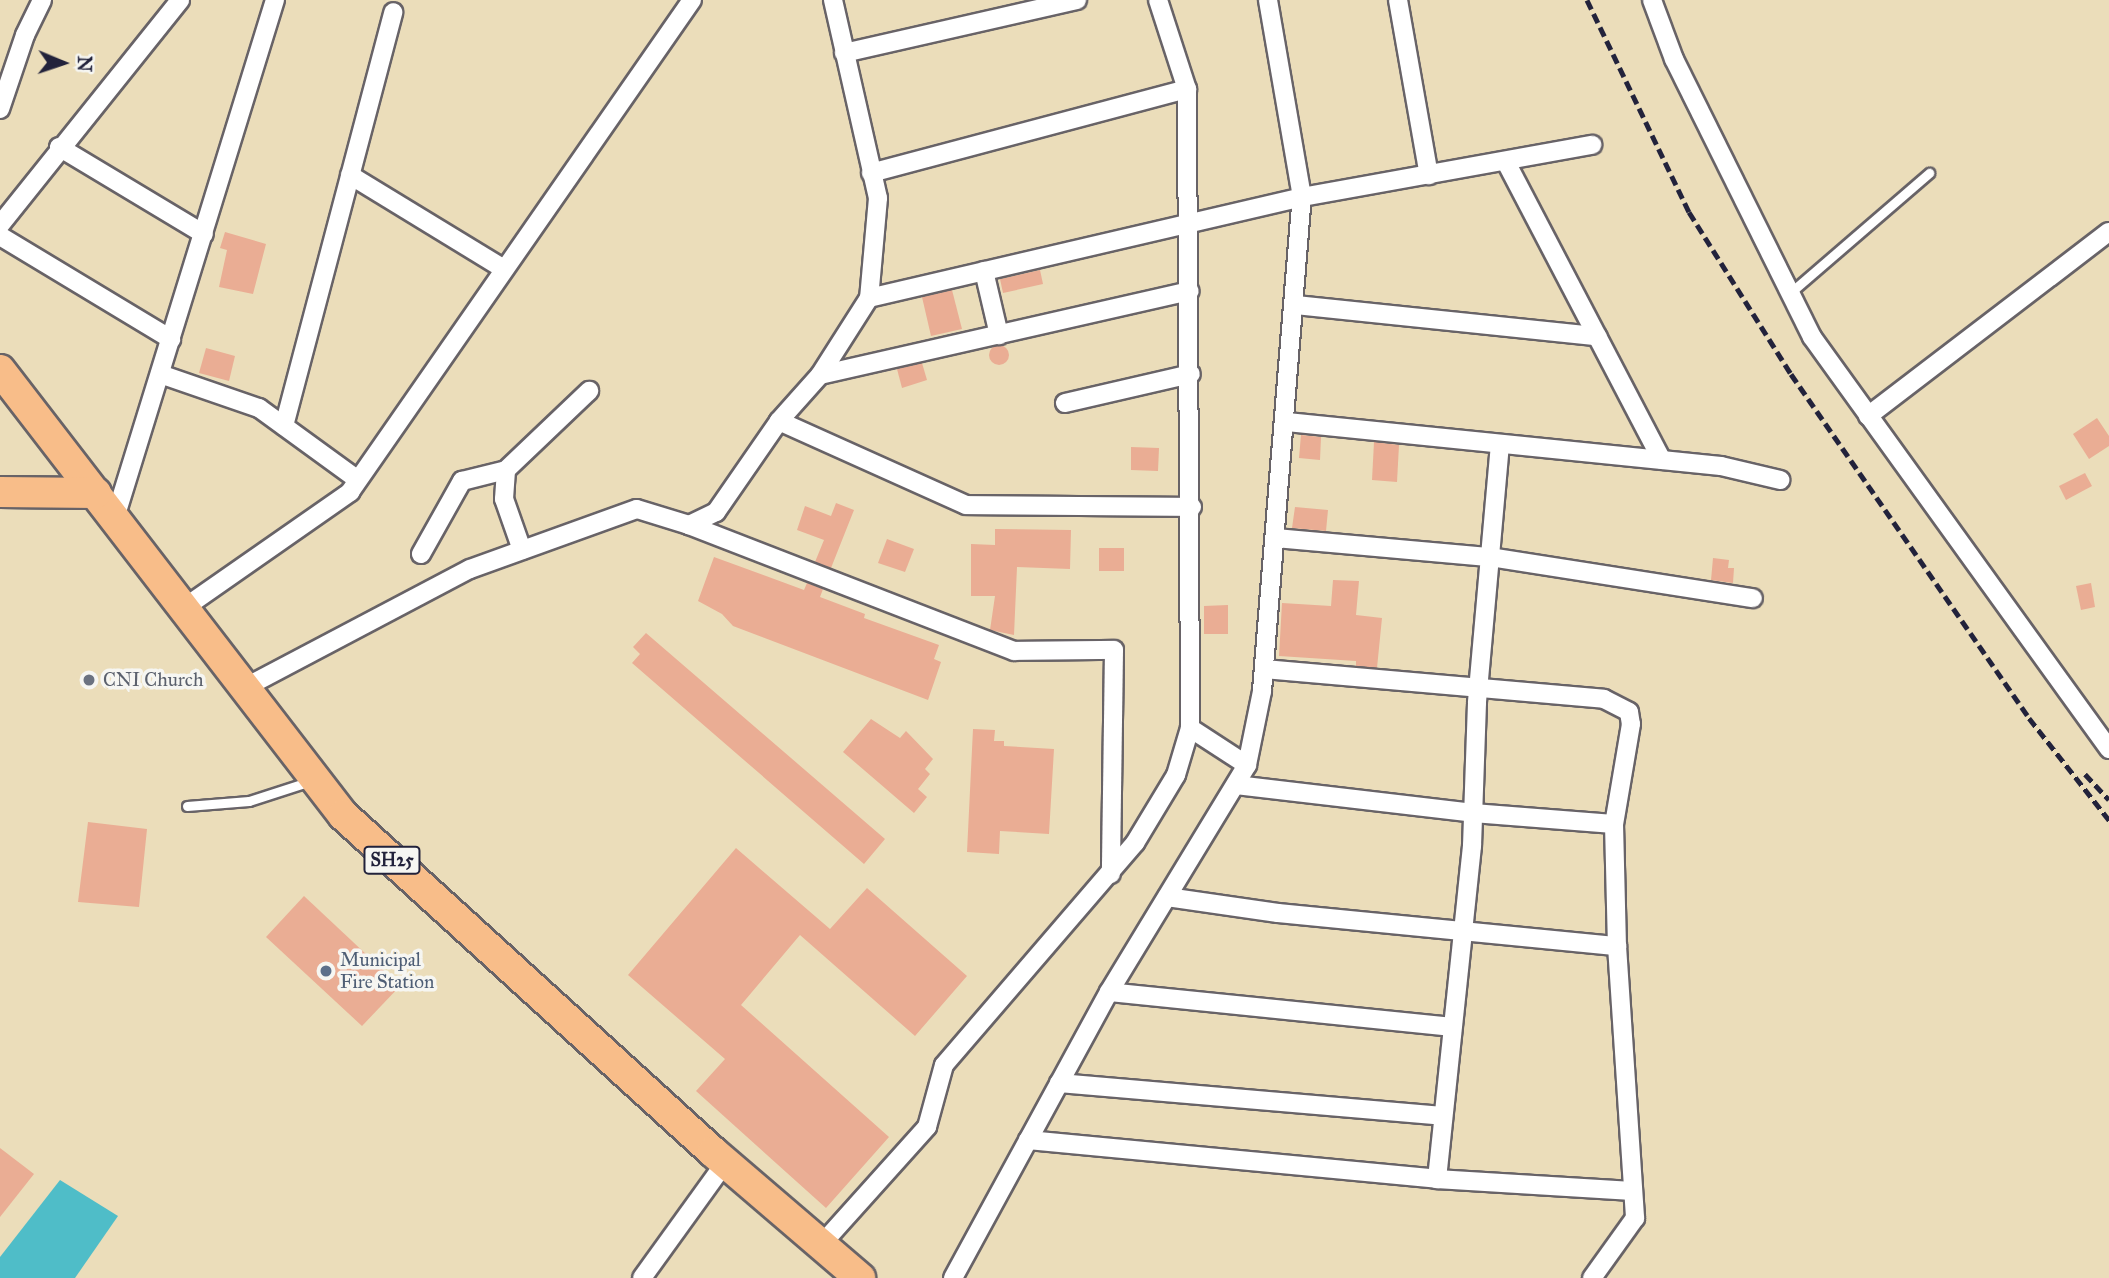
<!DOCTYPE html>
<html>
<head>
<meta charset="utf-8">
<style>
	body { margin:0 }
	#map { position:relative; width:2109px; height:1278px; overflow:hidden; background:#ebddba; font-family:"IM FELL Great Primer",serif }
	div>[style] { position:absolute }
	.water>* { inset:0; background:#4fbdc8 }
	.building>* { inset:0; background:#eaad94 }
	.round { border-radius:50% }
	.roads { filter:drop-shadow(2px 0 #686367) drop-shadow(-2px 0 #686367) drop-shadow(0 2px #686367) drop-shadow(0 -2px #686367) }
	.service>* { height:9px; margin:-4.5px; padding:0 4.5px; transform-origin:4.5px; border-radius:4.5px; background:#fff }
	.minor>* { height:18px; margin:-9px; padding:0 9px; transform-origin:9px; border-radius:9px; background:#fff }
	.primary>* { height:30px; margin:-15px; padding:0 15px; transform-origin:15px; border-radius:15px; background:#f8bd89 }
	.rail>* { height:5px; margin-top:-2.5px; transform-origin:0; background:repeating-linear-gradient(90deg,#22223b 0 10px,transparent 0 15px) }
	.dots>* { width:19px; height:19px; translate:-50% -50%; box-sizing:border-box; border:4px solid #f6f6f2; border-radius:50% }
	span { translate:-50% -50%; white-space:nowrap; text-align:center; line-height:1.15; -webkit-text-stroke:7px #f6f6f2; paint-order:stroke }
	.shield-label span { padding:2px 5px; background:#f6f6f2; border:2px solid; border-radius:5px; -webkit-text-stroke-width:0 }
	.shield-label { font-size:18px; color:#22223b; font-weight:700 }
	.worship-label { font-size:19px; color:#5b616d }
	.left { translate:0 -50%; text-align:left }
	.service-label { font-size:19px; color:#4e5e75 }
	.north { position:absolute; left:28px; top:28px; width:70px; height:70px; -webkit-text-stroke:5px #f6f6f2; paint-order:stroke; rotate:92deg; font-size:19px; font-weight:700; line-height:28px; text-align:center; color:#22223b }
	.north::after { content:''; display:block; margin:auto; width:24px; height:32px; background:#22223b; clip-path:polygon(50% 0,100% 100%,50% 72%,0 100%) }
</style>
</head>
<body>
<div id="map">
	<div class="water">
		<i style="clip-path:polygon(60px 1180px,118px 1216px,75px 1278px,0 1278px,0 1257px)"></i>
	</div>
	<div class="building">
		<i style="clip-path:polygon(225px 232px,266px 244px,253px 294px,219px 287px,227px 250px,220px 248px)"></i>
		<i style="clip-path:polygon(1040px 270px,1043px 284px,1003px 293px,1000px 279px)"></i>
		<i style="clip-path:polygon(952px 290px,962px 329px,931px 336px,922px 297px)"></i>
		<i class="round" style="left:989px;top:345px;width:20px;height:20px"></i>
		<i style="clip-path:polygon(206px 348px,235px 356px,229px 381px,199px 373px)"></i>
		<i style="clip-path:polygon(922px 363px,927px 380px,902px 388px,897px 369px)"></i>
		<i style="clip-path:polygon(2097px 418px,2109px 436px,2109px 446px,2089px 459px,2073px 434px)"></i>
		<i style="clip-path:polygon(1301px 435px,1321px 437px,1320px 460px,1299px 458px)"></i>
		<i style="clip-path:polygon(1374px 442px,1399px 445px,1397px 482px,1372px 480px)"></i>
		<i style="clip-path:polygon(1131px 447px,1159px 448px,1158px 471px,1131px 470px)"></i>
		<i style="clip-path:polygon(2085px 473px,2092px 486px,2066px 500px,2059px 486px)"></i>
		<i style="clip-path:polygon(836px 503px,854px 510px,831px 568px,815px 562px,824px 540px,797px 530px,805px 506px,831px 516px)"></i>
		<i style="clip-path:polygon(1295px 507px,1328px 510px,1326px 531px,1292px 528px)"></i>
		<i style="clip-path:polygon(995px 529px,1071px 530px,1070px 569px,1017px 567px,1014px 635px,990px 630px,995px 596px,971px 596px,971px 544px,995px 545px)"></i>
		<i style="clip-path:polygon(887px 539px,914px 549px,905px 572px,878px 563px)"></i>
		<i style="clip-path:polygon(1099px 548px,1124px 548px,1124px 571px,1099px 571px)"></i>
		<i style="clip-path:polygon(714px 557px,804px 590px,807px 583px,823px 589px,820px 597px,865px 614px,864px 618px,939px 645px,934px 659px,941px 662px,928px 700px,733px 626px,722px 614px,698px 601px)"></i>
		<i style="clip-path:polygon(1713px 558px,1729px 560px,1728px 568px,1734px 568px,1733px 583px,1711px 580px)"></i>
		<i style="clip-path:polygon(1333px 580px,1359px 581px,1356px 615px,1382px 618px,1377px 668px,1356px 666px,1356px 661px,1279px 656px,1282px 603px,1331px 606px)"></i>
		<i style="clip-path:polygon(2091px 583px,2095px 607px,2081px 610px,2076px 586px)"></i>
		<i style="clip-path:polygon(1228px 605px,1228px 634px,1204px 634px,1204px 606px)"></i>
		<i style="clip-path:polygon(646px 633px,885px 839px,864px 864px,632px 663px,640px 654px,633px 647px)"></i>
		<i style="clip-path:polygon(871px 719px,900px 738px,906px 731px,933px 759px,925px 769px,930px 774px,918px 789px,927px 797px,914px 813px,843px 752px)"></i>
		<i style="clip-path:polygon(973px 729px,995px 730px,994px 741px,1004px 741px,1004px 746px,1054px 749px,1049px 834px,1000px 831px,999px 854px,967px 852px)"></i>
		<i style="clip-path:polygon(88px 822px,147px 829px,139px 907px,78px 902px)"></i>
		<i style="clip-path:polygon(736px 848px,830px 929px,867px 888px,967px 976px,915px 1036px,800px 935px,741px 1005px,889px 1137px,826px 1208px,696px 1091px,725px 1059px,628px 975px)"></i>
		<i style="clip-path:polygon(304px 896px,400px 986px,362px 1026px,266px 937px)"></i>
		<i style="clip-path:polygon(0 1148px,34px 1174px,0 1217px)"></i>
	</div>
	<div class="roads">
		<div class="service">
			<i style="left:1790px;top:293px;width:184px;rotate:-40.8deg"></i>
			<i style="left:187px;top:806px;width:62px;rotate:-4.6deg"></i>
			<i style="left:249px;top:801px;width:65px;rotate:-17.9deg"></i>
		</div>
		<div class="minor">
			<i style="left:833px;top:0;width:203px;rotate:77.2deg"></i>
			<i style="left:878px;top:198px;width:100px;rotate:95.1deg"></i>
			<i style="left:869px;top:298px;width:445px;rotate:-13.1deg"></i>
			<i style="left:1302px;top:197px;width:200px;rotate:-99.8deg"></i>
			<i style="left:1158px;top:0;width:94px;rotate:72deg"></i>
			<i style="left:1187px;top:89px;width:639px;rotate:89.73deg"></i>
			<i style="left:1190px;top:728px;width:68px;rotate:33deg"></i>
			<i style="left:1398px;top:0;width:178px;rotate:80deg"></i>
			<i style="left:1652px;top:0;width:63px;rotate:69.6deg"></i>
			<i style="left:1674px;top:59px;width:310px;rotate:63.6deg"></i>
			<i style="left:1812px;top:337px;width:508px;rotate:54.21deg"></i>
			<i style="left:844px;top:53px;width:239px;rotate:-12.8deg"></i>
			<i style="left:0;top:109px;width:78px;rotate:-71.3deg"></i>
			<i style="left:25px;top:35px;width:39px;rotate:-64deg"></i>
			<i style="left:59px;top:147px;width:169px;rotate:31deg"></i>
			<i style="left:1506px;top:162px;width:336px;rotate:62.4deg"></i>
			<i style="left:871px;top:173px;width:327px;rotate:-14.9deg"></i>
			<i style="left:350px;top:175px;width:180px;rotate:31.4deg"></i>
			<i style="left:0;top:225px;width:288px;rotate:-51.3deg"></i>
			<i style="left:0;top:236px;width:200px;rotate:31.1deg"></i>
			<i style="left:984px;top:271px;width:66px;rotate:76.8deg"></i>
			<i style="left:869px;top:298px;width:91px;rotate:122.5deg"></i>
			<i style="left:820px;top:375px;width:62px;rotate:131.7deg"></i>
			<i style="left:779px;top:421px;width:205px;rotate:24.2deg"></i>
			<i style="left:966px;top:505px;width:226px;rotate:0.5deg"></i>
			<i style="left:1295px;top:305px;width:304px;rotate:5.9deg"></i>
			<i style="left:160px;top:374px;width:105px;rotate:19deg"></i>
			<i style="left:259px;top:408px;width:122px;rotate:36deg"></i>
			<i style="left:820px;top:375px;width:379px;rotate:-12.8deg"></i>
			<i style="left:1065px;top:403px;width:129px;rotate:-13deg"></i>
			<i style="left:1868px;top:416px;width:303px;rotate:-37.4deg"></i>
			<i style="left:779px;top:421px;width:111px;rotate:124.7deg"></i>
			<i style="left:716px;top:512px;width:30px;rotate:154deg"></i>
			<i style="left:689px;top:525px;width:349px;rotate:21.2deg"></i>
			<i style="left:1014px;top:651px;width:100px;rotate:-0.6deg"></i>
			<i style="left:1114px;top:650px;width:224px;rotate:90.8deg"></i>
			<i style="left:1287px;top:422px;width:436px;rotate:5.8deg"></i>
			<i style="left:1721px;top:466px;width:61px;rotate:13.3deg"></i>
			<i style="left:284px;top:426px;width:428px;rotate:-75.2deg"></i>
			<i style="left:1500px;top:444px;width:260px;rotate:95.1deg"></i>
			<i style="left:1477px;top:703px;width:143px;rotate:92deg"></i>
			<i style="left:1472px;top:846px;width:335px;rotate:96deg"></i>
			<i style="left:1437px;top:1179px;width:195px;rotate:3.5deg"></i>
			<i style="left:115px;top:518px;width:542px;rotate:-72.84deg"></i>
			<i style="left:1276px;top:538px;width:215px;rotate:5.1deg"></i>
			<i style="left:1490px;top:557px;width:266px;rotate:8.9deg"></i>
			<i style="left:522px;top:550px;width:54px;rotate:-109.4deg"></i>
			<i style="left:504px;top:499px;width:29px;rotate:-86deg"></i>
			<i style="left:506px;top:470px;width:115px;rotate:-43.6deg"></i>
			<i style="left:421px;top:554px;width:84px;rotate:-60.7deg"></i>
			<i style="left:462px;top:481px;width:45px;rotate:-14deg"></i>
			<i style="left:184px;top:608px;width:203px;rotate:-34.9deg"></i>
			<i style="left:350px;top:492px;width:599px;rotate:-55.2deg"></i>
			<i style="left:1264px;top:669px;width:341px;rotate:5deg"></i>
			<i style="left:1604px;top:699px;width:28px;rotate:27deg"></i>
			<i style="left:1629px;top:712px;width:12px;rotate:81deg"></i>
			<i style="left:1631px;top:724px;width:101px;rotate:99.6deg"></i>
			<i style="left:1614px;top:824px;width:122px;rotate:88.6deg"></i>
			<i style="left:1617px;top:946px;width:273px;rotate:86.2deg"></i>
			<i style="left:1635px;top:1218px;width:74px;rotate:125.6deg"></i>
			<i style="left:244px;top:688px;width:255px;rotate:-27.8deg"></i>
			<i style="left:470px;top:569px;width:177px;rotate:-19.8deg"></i>
			<i style="left:637px;top:509px;width:54px;rotate:17.1deg"></i>
			<i style="left:1236px;top:785px;width:239px;rotate:6.7deg"></i>
			<i style="left:1473px;top:813px;width:141px;rotate:4.5deg"></i>
			<i style="left:1167px;top:897px;width:112px;rotate:8.2deg"></i>
			<i style="left:1278px;top:913px;width:341px;rotate:5.6deg"></i>
			<i style="left:1109px;top:992px;width:344px;rotate:5.8deg"></i>
			<i style="left:1059px;top:1083px;width:385px;rotate:4.9deg"></i>
			<i style="left:1028px;top:1140px;width:411px;rotate:5.4deg"></i>
			<i style="left:821px;top:1245px;width:159px;rotate:-48.1deg"></i>
			<i style="left:927px;top:1127px;width:64px;rotate:-74.7deg"></i>
			<i style="left:944px;top:1065px;width:293px;rotate:-49.3deg"></i>
			<i style="left:1135px;top:843px;width:79px;rotate:-58.9deg"></i>
			<i style="left:1176px;top:775px;width:49px;rotate:-73.4deg"></i>
			<i style="left:642px;top:1278px;width:142px;rotate:-54.2deg"></i>
			<i style="left:953px;top:1278px;width:326px;rotate:-61.4deg"></i>
			<i style="left:1109px;top:992px;width:266px;rotate:-58.7deg"></i>
			<i style="left:1247px;top:765px;width:76px;rotate:-78.5deg"></i>
			<i style="left:1262px;top:691px;width:496px;rotate:-85.4deg"></i>
			<i style="left:1302px;top:197px;width:295px;rotate:-10.2deg"></i>
		</div>
		<div class="primary">
			<i style="left:0;top:370px;width:562px;rotate:52.38deg"></i>
			<i style="left:343px;top:815px;width:500px;rotate:42.33deg"></i>
			<i style="left:713px;top:1152px;width:194px;rotate:40.6deg"></i>
			<i style="left:0;top:492px;width:96px;rotate:0.6deg"></i>
		</div>
	</div>
	<div class="rail">
		<i style="left:1587px;top:0;width:235px;rotate:64.3deg"></i>
		<i style="left:1689px;top:212px;width:191px;rotate:57.8deg"></i>
		<i style="left:1791px;top:374px;width:418px;rotate:55.3deg"></i>
		<i style="left:2029px;top:718px;width:130px;rotate:51.9deg"></i>
		<i style="left:2085px;top:774px;width:35px;rotate:47deg"></i>
	</div>
	<div class="dots">
		<i style="left:89px;top:680px;background:#6b7280"></i>
		<i style="left:326px;top:971px;background:#5c6f8a"></i>
	</div>
	<div class="shield-label">
		<span style="left:392px;top:860px">SH25</span>
	</div>
	<div class="worship-label">
		<span class="left" style="left:103px;top:680px">CNI Church</span>
	</div>
	<div class="service-label">
		<span class="left" style="left:340px;top:971px">Municipal<br>Fire Station</span>
	</div>
	<div class="north">N</div>
</div>
</body>
</html>
